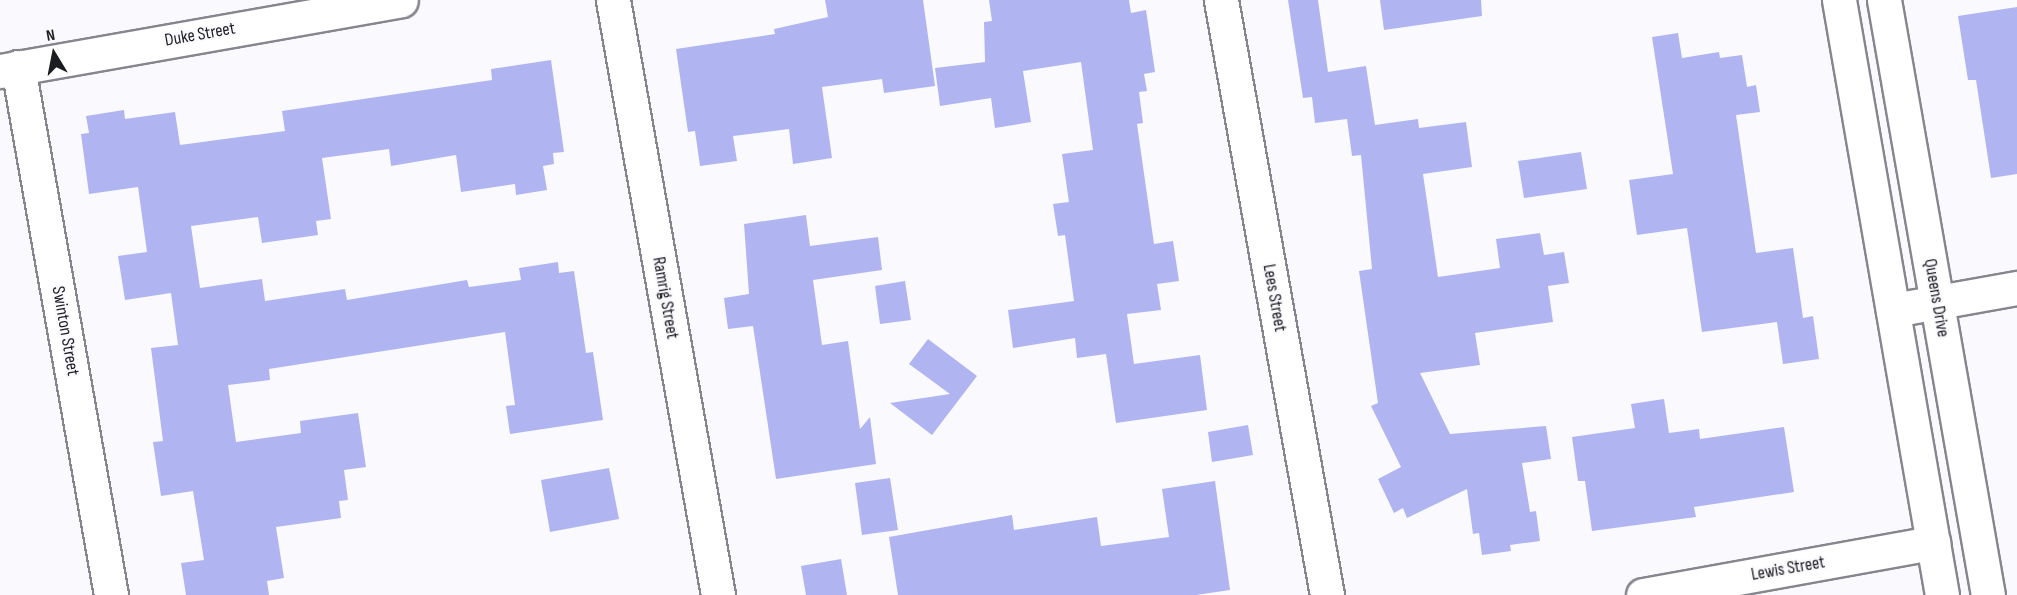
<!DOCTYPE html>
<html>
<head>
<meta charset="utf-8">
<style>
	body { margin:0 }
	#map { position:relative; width:2017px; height:595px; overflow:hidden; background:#fafafe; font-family:"Sofia Sans Condensed",sans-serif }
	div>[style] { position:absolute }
	.building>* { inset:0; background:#b0b5f1 }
	.roads { filter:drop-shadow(2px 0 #85868e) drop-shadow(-2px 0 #85868e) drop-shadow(0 2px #85868e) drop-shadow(0 -2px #85868e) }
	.minor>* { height:33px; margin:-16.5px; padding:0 16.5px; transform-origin:16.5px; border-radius:16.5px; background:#fff }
	.major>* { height:33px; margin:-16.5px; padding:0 16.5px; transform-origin:16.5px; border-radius:16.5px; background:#fff }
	span { translate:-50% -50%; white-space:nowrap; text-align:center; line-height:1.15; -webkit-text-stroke:4.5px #fafafe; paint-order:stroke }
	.street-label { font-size:18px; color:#1c1d20 }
	.north { position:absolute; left:24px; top:24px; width:60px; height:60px; -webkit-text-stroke:4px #fafafe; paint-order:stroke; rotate:350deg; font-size:16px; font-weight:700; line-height:24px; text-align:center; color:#1c1d20 }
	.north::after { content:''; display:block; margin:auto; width:21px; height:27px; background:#1c1d20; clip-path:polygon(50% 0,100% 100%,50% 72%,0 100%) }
</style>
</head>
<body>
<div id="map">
	<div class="building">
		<i style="clip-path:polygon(825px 0,923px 0,935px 86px,884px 93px,882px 79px,822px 87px,832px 158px,793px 164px,789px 129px,733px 136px,737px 161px,700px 166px,695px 131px,688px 132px,676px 49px,775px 34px,774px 29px,828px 17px)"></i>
		<i style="clip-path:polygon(989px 0,1129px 0,1131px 13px,1146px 10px,1155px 72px,1144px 74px,1147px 91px,1139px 92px,1143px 123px,1137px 124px,1154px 244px,1173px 241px,1179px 281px,1157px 284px,1161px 310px,1127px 314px,1134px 364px,1200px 355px,1207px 410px,1116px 423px,1106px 354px,1077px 358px,1075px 338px,1013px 348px,1008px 310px,1074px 301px,1065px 235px,1058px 236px,1053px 204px,1069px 202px,1062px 154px,1093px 150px,1081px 62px,1023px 71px,1031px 122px,995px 128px,991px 98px,940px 106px,935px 68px,985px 62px,984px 22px,992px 21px)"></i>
		<i style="clip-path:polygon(1288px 0,1318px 0,1328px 72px,1366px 66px,1375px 125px,1418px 119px,1419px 128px,1466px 122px,1472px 167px,1423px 174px,1438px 277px,1500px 268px,1496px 239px,1540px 233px,1544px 255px,1564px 252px,1569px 283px,1548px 286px,1553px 322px,1475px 333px,1480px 365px,1420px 373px,1450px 434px,1546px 426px,1551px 459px,1522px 463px,1530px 512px,1536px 511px,1540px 541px,1510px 545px,1511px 551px,1482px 555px,1479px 533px,1473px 534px,1467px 489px,1407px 518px,1403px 508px,1394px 513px,1378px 479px,1401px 467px,1371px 406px,1378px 403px,1359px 271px,1372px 269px,1361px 155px,1352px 156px,1347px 119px,1315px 123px,1312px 97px,1303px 98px)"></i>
		<i style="clip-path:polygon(1380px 0,1481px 0,1482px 16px,1384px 30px)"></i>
		<i style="clip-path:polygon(2017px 7px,2017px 174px,1991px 178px,1976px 80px,1968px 80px,1958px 16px)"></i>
		<i style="clip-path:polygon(1678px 33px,1682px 58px,1719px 52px,1720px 58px,1742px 55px,1747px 87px,1756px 85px,1760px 112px,1736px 115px,1756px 253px,1793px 248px,1803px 318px,1813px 316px,1819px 359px,1783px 364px,1777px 322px,1702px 332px,1687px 228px,1637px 235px,1629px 180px,1673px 174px,1652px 37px)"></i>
		<i style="clip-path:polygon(551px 60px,564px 152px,553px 153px,554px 164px,543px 166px,547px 190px,516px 195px,515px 184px,461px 192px,456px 155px,391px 166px,389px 149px,322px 158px,331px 219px,316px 221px,318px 235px,262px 243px,258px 217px,191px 226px,200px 288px,262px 279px,265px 301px,345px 289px,347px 300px,467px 280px,469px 287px,521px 280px,519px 268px,558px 262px,559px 273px,574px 271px,586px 353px,593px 352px,603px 420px,510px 434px,506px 406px,515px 405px,505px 332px,269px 369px,270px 380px,228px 385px,236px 442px,301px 433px,300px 421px,358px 413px,366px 467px,344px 470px,348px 500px,339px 501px,341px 518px,276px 527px,284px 578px,267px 581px,269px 595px,186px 595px,181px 563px,204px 560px,193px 491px,161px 496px,153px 442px,163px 441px,151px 348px,178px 345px,171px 293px,125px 300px,118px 256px,147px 252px,138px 187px,89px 194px,81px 134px,89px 133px,86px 116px,124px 110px,125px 119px,175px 112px,180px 145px,285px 131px,282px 111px,492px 80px,491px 69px)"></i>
		<i style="clip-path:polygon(1581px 152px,1587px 189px,1524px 198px,1518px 161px)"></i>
		<i style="clip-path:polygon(806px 215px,810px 246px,878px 237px,882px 270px,813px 280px,822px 345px,848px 341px,860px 429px,870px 417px,876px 464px,776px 479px,753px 326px,728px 329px,724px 298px,749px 294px,744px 224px)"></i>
		<i style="clip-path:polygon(905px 281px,911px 320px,880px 324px,875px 286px)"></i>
		<i style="clip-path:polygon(928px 339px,977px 376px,932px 435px,890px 403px,950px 394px,909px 364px)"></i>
		<i style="clip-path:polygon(1664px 399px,1669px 433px,1699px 429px,1700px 439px,1784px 427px,1794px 492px,1694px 507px,1696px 517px,1592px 531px,1585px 481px,1578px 481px,1572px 437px,1635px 428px,1631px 404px)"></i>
		<i style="clip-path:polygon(1248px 425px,1253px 455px,1212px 462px,1208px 432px)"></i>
		<i style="clip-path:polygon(609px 468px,619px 519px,550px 532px,541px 480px)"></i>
		<i style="clip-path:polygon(890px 478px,898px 530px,862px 535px,855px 483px)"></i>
		<i style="clip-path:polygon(1215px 481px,1230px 590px,1196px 595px,898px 595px,889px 537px,1012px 515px,1014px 530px,1097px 517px,1101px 546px,1169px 537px,1162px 489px)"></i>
		<i style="clip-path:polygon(841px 559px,847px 595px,806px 595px,801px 566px)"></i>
	</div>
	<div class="roads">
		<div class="minor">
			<i style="left:613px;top:0;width:604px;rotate:79.99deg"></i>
			<i style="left:1221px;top:0;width:604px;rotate:79.9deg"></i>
			<i style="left:18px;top:67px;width:536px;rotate:80.01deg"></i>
			<i style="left:0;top:71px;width:407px;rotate:-10deg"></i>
			<i style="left:1893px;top:310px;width:126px;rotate:-10.1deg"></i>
			<i style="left:1643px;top:595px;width:295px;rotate:-10.2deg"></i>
		</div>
		<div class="major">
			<i style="left:1839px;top:0;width:604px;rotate:80.18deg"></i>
			<i style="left:1884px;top:0;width:604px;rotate:80.09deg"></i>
		</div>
	</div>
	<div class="street-label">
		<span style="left:200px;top:35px;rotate:-10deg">Duke Street</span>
		<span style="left:665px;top:298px;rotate:80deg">Ramrig Street</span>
		<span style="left:1274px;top:298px;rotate:80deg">Lees Street</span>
		<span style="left:1936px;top:298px;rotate:80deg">Queens Drive</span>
		<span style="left:65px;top:331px;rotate:80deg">Swinton Street</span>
		<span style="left:1788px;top:569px;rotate:-10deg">Lewis Street</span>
	</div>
	<div class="north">N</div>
</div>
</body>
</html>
